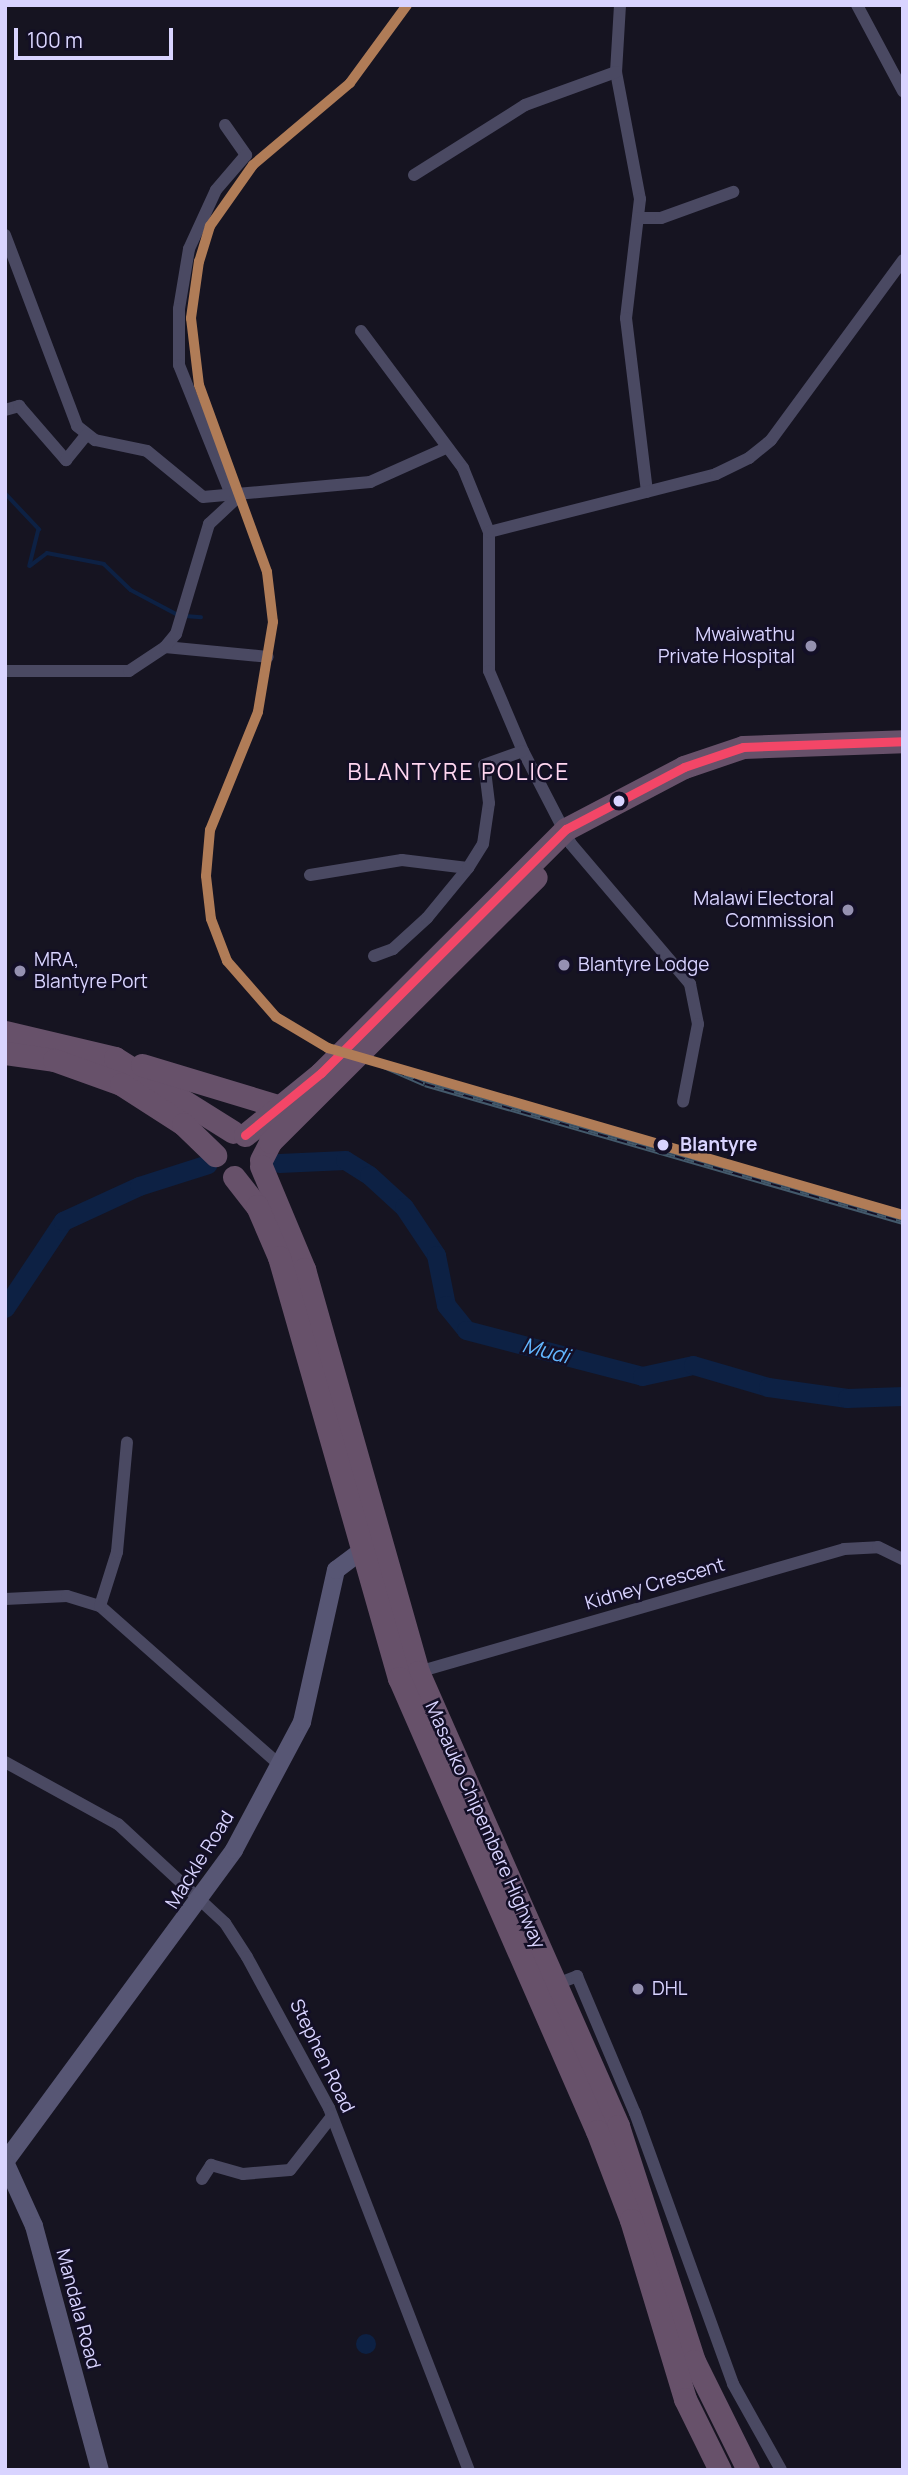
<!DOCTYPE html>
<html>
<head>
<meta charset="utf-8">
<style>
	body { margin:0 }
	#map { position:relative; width:908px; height:2475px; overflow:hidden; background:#161421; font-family:Manrope,sans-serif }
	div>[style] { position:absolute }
	.water>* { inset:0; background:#0d2144 }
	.round { border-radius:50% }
	.stream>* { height:3.5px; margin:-1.75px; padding:0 1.75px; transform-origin:1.75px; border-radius:1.75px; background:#0d2144 }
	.river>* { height:19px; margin:-9.5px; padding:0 9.5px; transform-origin:9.5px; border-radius:9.5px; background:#0d2144 }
	.street>* { height:12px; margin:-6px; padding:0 6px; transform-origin:6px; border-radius:6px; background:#4a4962 }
	.secondary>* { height:18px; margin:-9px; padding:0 9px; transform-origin:9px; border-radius:9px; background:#575674 }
	.highway>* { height:23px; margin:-11.5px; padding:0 11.5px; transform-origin:11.5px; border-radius:11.5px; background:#67516a }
	.rail>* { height:6px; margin-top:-3px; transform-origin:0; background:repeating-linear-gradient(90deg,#130f26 0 10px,#43596b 0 20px); box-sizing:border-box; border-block:2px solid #43596b }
	.bus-1>* { height:9px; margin:-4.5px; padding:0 4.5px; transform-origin:4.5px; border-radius:4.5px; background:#f34667 }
	.rail-1>* { height:10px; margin:-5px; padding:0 5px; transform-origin:5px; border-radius:5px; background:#b07c57 }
	.dots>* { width:19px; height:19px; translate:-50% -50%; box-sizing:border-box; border:4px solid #130f26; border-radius:50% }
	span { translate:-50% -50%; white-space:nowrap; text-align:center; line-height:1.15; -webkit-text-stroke:5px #130f26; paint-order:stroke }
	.poi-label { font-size:19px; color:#d9d4ff }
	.right { translate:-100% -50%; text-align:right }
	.left { translate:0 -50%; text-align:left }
	.stop-label { font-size:19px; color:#d9d4ff; font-weight:700 }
	.street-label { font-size:19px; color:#d9d4ff }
	.water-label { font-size:21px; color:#62b6ff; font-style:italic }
	.quarter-label { font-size:23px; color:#ffd6f0; letter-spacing:2px }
	.frame { position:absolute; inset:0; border:7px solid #d9d4ff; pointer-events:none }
	.scale { position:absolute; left:14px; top:28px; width:159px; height:32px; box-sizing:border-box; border:4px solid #d9d4ff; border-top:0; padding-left:9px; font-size:21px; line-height:24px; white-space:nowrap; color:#d9d4ff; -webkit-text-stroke:5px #130f26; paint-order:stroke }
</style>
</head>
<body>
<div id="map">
	<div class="water">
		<i class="round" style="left:356px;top:2334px;width:20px;height:20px"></i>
	</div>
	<div class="stream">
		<i style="left:5px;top:493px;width:50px;rotate:46.6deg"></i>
		<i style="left:39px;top:529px;width:38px;rotate:104deg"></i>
		<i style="left:30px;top:566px;width:21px;rotate:-37deg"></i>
		<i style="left:47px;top:553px;width:58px;rotate:10.9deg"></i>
		<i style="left:104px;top:564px;width:37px;rotate:44deg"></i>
		<i style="left:131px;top:590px;width:53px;rotate:28deg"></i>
		<i style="left:185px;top:616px;width:16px;rotate:4deg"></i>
		<i style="left:768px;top:1387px;width:79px;rotate:10.9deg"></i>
		<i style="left:846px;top:1402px;width:57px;rotate:-2deg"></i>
	</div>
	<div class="river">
		<i style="left:279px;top:1163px;width:66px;rotate:-2.6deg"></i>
		<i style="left:345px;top:1160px;width:28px;rotate:32deg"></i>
		<i style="left:369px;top:1175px;width:47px;rotate:42.4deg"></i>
		<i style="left:404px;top:1207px;width:58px;rotate:56.3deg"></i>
		<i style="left:436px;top:1255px;width:51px;rotate:78.7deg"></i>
		<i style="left:446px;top:1305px;width:32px;rotate:51deg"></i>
		<i style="left:466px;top:1330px;width:182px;rotate:14.6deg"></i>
		<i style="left:642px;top:1376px;width:52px;rotate:-12.2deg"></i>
		<i style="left:693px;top:1365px;width:78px;rotate:16.3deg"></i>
		<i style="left:768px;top:1387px;width:80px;rotate:7.9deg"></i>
		<i style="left:847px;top:1398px;width:56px;rotate:-2deg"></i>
		<i style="left:5px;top:1308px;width:105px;rotate:-56.3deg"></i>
		<i style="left:63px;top:1221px;width:84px;rotate:-24.7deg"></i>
		<i style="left:139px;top:1186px;width:72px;rotate:-17.7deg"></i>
	</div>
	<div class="street">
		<i style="left:620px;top:5px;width:67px;rotate:93.4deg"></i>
		<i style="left:616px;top:72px;width:129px;rotate:79.3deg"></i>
		<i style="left:640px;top:199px;width:120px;rotate:96.7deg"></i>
		<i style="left:626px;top:318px;width:175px;rotate:83.1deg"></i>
		<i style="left:857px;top:5px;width:98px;rotate:61.9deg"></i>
		<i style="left:225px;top:125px;width:37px;rotate:55deg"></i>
		<i style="left:246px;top:155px;width:46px;rotate:130.6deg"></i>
		<i style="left:216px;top:190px;width:65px;rotate:114.6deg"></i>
		<i style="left:189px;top:249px;width:61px;rotate:99.5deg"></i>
		<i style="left:179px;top:309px;width:56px;rotate:90deg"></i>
		<i style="left:179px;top:365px;width:142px;rotate:68.1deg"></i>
		<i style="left:414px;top:175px;width:131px;rotate:-32.2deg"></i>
		<i style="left:525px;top:105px;width:97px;rotate:-19.9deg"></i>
		<i style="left:638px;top:218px;width:23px"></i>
		<i style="left:661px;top:218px;width:77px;rotate:-19.9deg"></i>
		<i style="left:5px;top:235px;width:204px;rotate:69.3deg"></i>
		<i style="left:77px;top:426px;width:23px;rotate:38deg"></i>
		<i style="left:95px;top:440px;width:53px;rotate:11.9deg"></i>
		<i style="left:147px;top:451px;width:72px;rotate:39.4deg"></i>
		<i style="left:203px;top:497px;width:168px;rotate:-5.1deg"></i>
		<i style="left:370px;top:482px;width:83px;rotate:-24.1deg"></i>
		<i style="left:361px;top:331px;width:171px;rotate:53.3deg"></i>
		<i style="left:463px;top:468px;width:69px;rotate:67.9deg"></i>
		<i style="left:489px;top:532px;width:139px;rotate:90deg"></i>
		<i style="left:489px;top:671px;width:87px;rotate:67deg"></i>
		<i style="left:523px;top:751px;width:105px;rotate:62.7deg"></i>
		<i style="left:571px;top:844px;width:184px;rotate:49.6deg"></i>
		<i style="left:690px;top:984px;width:41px;rotate:78.7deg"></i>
		<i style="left:698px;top:1024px;width:79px;rotate:100.9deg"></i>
		<i style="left:5px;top:410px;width:15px;rotate:-16deg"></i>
		<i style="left:19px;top:406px;width:72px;rotate:49deg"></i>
		<i style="left:66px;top:460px;width:32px;rotate:-51deg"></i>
		<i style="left:489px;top:532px;width:234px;rotate:-14.3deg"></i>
		<i style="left:716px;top:474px;width:37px;rotate:-26deg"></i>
		<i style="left:749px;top:458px;width:28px;rotate:-39deg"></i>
		<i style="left:771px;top:440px;width:223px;rotate:-53.7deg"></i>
		<i style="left:165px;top:647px;width:103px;rotate:5.5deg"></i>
		<i style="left:5px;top:671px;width:124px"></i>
		<i style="left:129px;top:671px;width:43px;rotate:-33.7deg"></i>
		<i style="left:165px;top:647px;width:17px;rotate:-50deg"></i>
		<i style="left:176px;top:634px;width:115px;rotate:-73.3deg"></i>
		<i style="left:209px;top:524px;width:41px;rotate:-43deg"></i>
		<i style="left:310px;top:875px;width:93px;rotate:-9.3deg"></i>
		<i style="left:402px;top:860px;width:66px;rotate:6.9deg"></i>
		<i style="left:374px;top:956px;width:20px;rotate:-20deg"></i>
		<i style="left:393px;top:949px;width:46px;rotate:-42.4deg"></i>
		<i style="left:427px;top:918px;width:65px;rotate:-50.6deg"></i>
		<i style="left:468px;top:868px;width:28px;rotate:-58deg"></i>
		<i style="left:483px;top:844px;width:41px;rotate:-81.7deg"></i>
		<i style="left:489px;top:803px;width:38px;rotate:-97deg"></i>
		<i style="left:484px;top:765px;width:41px;rotate:-19.7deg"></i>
		<i style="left:5px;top:1599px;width:62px;rotate:-2.8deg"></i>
		<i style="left:67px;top:1596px;width:34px;rotate:17deg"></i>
		<i style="left:100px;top:1606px;width:242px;rotate:41.5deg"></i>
		<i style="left:100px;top:1606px;width:57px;rotate:-72.5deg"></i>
		<i style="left:117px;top:1552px;width:110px;rotate:-84.8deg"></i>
		<i style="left:418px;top:1672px;width:443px;rotate:-16.1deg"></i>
		<i style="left:844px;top:1549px;width:34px;rotate:-3deg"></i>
		<i style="left:878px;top:1547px;width:28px;rotate:26deg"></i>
		<i style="left:5px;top:1762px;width:129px;rotate:28.8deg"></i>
		<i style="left:118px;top:1824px;width:146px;rotate:42.8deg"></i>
		<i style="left:225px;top:1923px;width:40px;rotate:57.1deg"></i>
		<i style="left:247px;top:1957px;width:172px;rotate:61.5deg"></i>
		<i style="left:329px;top:2108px;width:388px;rotate:68.9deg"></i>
		<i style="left:554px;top:1985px;width:25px;rotate:-21deg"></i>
		<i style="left:577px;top:1976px;width:149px;rotate:67.1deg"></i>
		<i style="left:635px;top:2113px;width:288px;rotate:70.1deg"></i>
		<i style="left:733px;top:2384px;width:98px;rotate:60.8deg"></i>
		<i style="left:202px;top:2179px;width:17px;rotate:-57deg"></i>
		<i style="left:211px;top:2165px;width:33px;rotate:16deg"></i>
		<i style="left:243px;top:2174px;width:47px;rotate:-4.9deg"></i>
		<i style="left:290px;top:2170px;width:68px;rotate:-52.1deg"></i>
	</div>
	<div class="secondary">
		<i style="left:5px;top:2162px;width:387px;rotate:-53.7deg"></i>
		<i style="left:234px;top:1850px;width:145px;rotate:-62deg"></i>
		<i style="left:302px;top:1722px;width:156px;rotate:-77.4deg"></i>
		<i style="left:336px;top:1570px;width:31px;rotate:-37deg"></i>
		<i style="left:5px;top:2162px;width:70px;rotate:65.6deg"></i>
		<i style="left:34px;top:2226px;width:253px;rotate:74.9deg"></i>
	</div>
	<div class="highway">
		<i style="left:5px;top:1032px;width:113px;rotate:13.3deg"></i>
		<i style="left:115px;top:1058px;width:139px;rotate:32.1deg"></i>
		<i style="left:5px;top:1053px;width:49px;rotate:8.1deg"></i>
		<i style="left:54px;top:1060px;width:71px;rotate:19.7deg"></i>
		<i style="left:121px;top:1084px;width:74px;rotate:32.8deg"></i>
		<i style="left:183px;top:1124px;width:45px;rotate:44.1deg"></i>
		<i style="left:142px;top:1065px;width:145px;rotate:16.8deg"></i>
		<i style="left:245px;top:1135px;width:98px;rotate:-39.2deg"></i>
		<i style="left:321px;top:1073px;width:346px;rotate:-44.9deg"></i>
		<i style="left:566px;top:829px;width:133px;rotate:-27.7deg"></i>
		<i style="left:684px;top:767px;width:62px;rotate:-18.7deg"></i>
		<i style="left:743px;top:747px;width:160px;rotate:-2.1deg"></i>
		<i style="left:261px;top:1160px;width:20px;rotate:-63deg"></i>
		<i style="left:270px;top:1142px;width:375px;rotate:-44.9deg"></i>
		<i style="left:261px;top:1166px;width:112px;rotate:67.3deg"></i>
		<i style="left:304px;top:1269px;width:419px;rotate:74.2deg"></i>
		<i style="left:418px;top:1672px;width:496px;rotate:66.2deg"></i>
		<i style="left:618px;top:2126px;width:247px;rotate:72.1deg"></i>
		<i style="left:694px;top:2361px;width:122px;rotate:63.6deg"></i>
		<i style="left:234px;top:1177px;width:37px;rotate:52deg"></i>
		<i style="left:257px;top:1206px;width:56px;rotate:66.7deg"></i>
		<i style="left:279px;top:1257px;width:438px;rotate:74.1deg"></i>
		<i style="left:399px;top:1678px;width:494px;rotate:66.4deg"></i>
		<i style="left:597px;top:2131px;width:95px;rotate:69.1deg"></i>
		<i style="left:631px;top:2220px;width:187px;rotate:73.2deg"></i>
		<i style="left:685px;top:2399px;width:79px;rotate:63.8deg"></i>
	</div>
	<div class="rail">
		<i style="left:377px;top:1063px;width:52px;rotate:23.6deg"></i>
		<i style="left:425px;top:1084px;width:498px;rotate:16.1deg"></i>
	</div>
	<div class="bus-1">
		<i style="left:245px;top:1135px;width:98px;rotate:-39.2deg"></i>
		<i style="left:321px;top:1073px;width:346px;rotate:-44.9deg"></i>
		<i style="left:566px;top:829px;width:133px;rotate:-27.7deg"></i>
		<i style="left:684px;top:767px;width:62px;rotate:-18.7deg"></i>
		<i style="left:743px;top:747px;width:160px;rotate:-2.1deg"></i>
	</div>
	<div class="rail-1">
		<i style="left:407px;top:5px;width:97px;rotate:126.2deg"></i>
		<i style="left:350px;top:83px;width:127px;rotate:139.8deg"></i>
		<i style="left:253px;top:165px;width:75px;rotate:125.2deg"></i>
		<i style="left:210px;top:226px;width:37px;rotate:107deg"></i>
		<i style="left:199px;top:261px;width:58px;rotate:98deg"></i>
		<i style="left:191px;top:318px;width:67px;rotate:83.2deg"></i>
		<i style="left:199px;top:385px;width:199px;rotate:70deg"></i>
		<i style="left:267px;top:572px;width:50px;rotate:83.2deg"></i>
		<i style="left:273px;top:622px;width:91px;rotate:99.5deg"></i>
		<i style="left:258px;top:712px;width:127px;rotate:112.1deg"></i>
		<i style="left:210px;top:830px;width:46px;rotate:95deg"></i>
		<i style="left:206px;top:876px;width:43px;rotate:83.4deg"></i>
		<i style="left:211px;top:919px;width:45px;rotate:69.1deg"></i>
		<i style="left:227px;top:961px;width:74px;rotate:48.8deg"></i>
		<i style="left:276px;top:1017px;width:61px;rotate:30.8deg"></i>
		<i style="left:328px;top:1048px;width:599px;rotate:16.2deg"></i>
	</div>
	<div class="dots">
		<i style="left:811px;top:646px;background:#9591b1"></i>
		<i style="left:619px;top:801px;background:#d9d4ff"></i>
		<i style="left:848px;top:910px;background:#9591b1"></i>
		<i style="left:564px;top:965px;background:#9591b1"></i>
		<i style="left:20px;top:971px;background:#9591b1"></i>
		<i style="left:663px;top:1145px;background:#d9d4ff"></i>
		<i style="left:638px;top:1989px;background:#9591b1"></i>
	</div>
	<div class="poi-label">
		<span class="right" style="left:795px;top:646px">Mwaiwathu<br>Private Hospital</span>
		<span class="right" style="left:834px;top:910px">Malawi Electoral<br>Commission</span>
		<span class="left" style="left:34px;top:971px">MRA,<br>Blantyre Port</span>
		<span class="left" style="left:578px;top:965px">Blantyre Lodge</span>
		<span class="left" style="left:652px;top:1989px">DHL</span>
	</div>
	<div class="stop-label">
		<span class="left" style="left:680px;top:1145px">Blantyre</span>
	</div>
	<div class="street-label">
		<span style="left:655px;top:1584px;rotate:-16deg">Kidney Crescent</span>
		<span style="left:485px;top:1825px;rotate:66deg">Masauko Chipembere Highway</span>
		<span style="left:200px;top:1860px;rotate:-58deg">Mackle Road</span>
		<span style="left:322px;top:2056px;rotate:64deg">Stephen Road</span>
		<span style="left:78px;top:2309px;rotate:75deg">Mandala Road</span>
	</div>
	<div class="water-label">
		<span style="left:546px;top:1350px;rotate:15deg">Mudi</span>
	</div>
	<div class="quarter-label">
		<span style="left:459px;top:771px">BLANTYRE POLICE</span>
	</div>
	<div class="frame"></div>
	<div class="scale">100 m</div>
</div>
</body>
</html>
